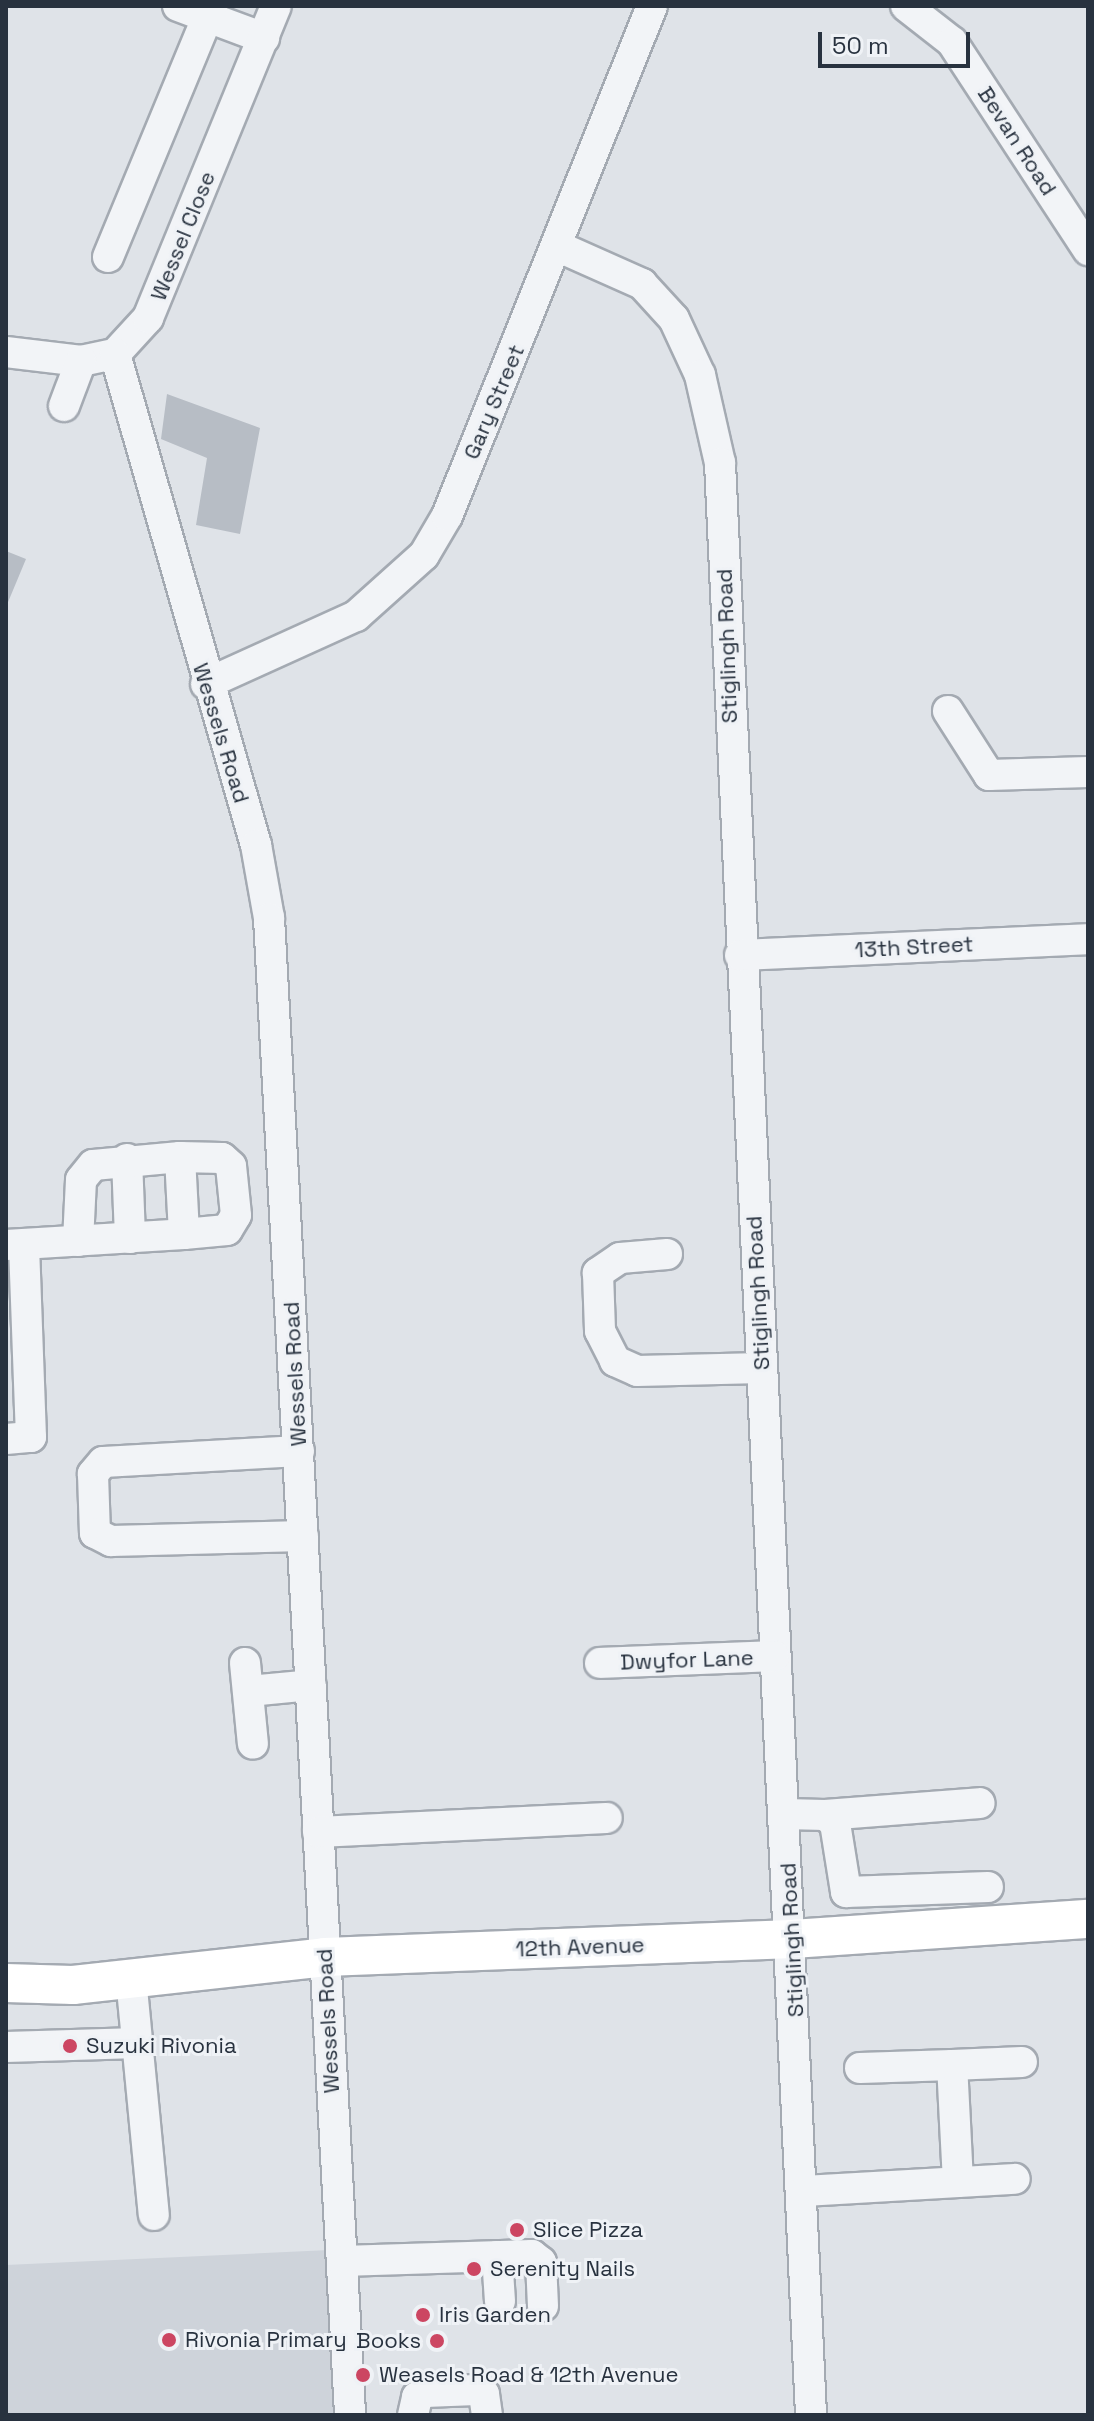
<!DOCTYPE html>
<html>
<head>
<meta charset="utf-8">
<style>
	body { margin:0 }
	#map { position:relative; width:1094px; height:2421px; overflow:hidden; background:#dfe3e8; font-family:"Space Grotesk",sans-serif }
	div>[style] { position:absolute }
	.built>* { inset:0; background:#ced3da }
	.building>* { inset:0; background:#b7bdc5 }
	.roads { filter:drop-shadow(2px 0 #a4aab2) drop-shadow(-2px 0 #a4aab2) drop-shadow(0 2px #a4aab2) drop-shadow(0 -2px #a4aab2) }
	.minor>* { height:30px; margin:-15px; padding:0 15px; transform-origin:15px; border-radius:15px; background:#f2f4f7 }
	.major>* { height:38px; margin:-19px; padding:0 19px; transform-origin:19px; border-radius:19px; background:#fff }
	.dots>* { width:22px; height:22px; translate:-50% -50%; box-sizing:border-box; border:4px solid #eff2f6; border-radius:50% }
	span { translate:-50% -50%; white-space:nowrap; text-align:center; line-height:1.15; -webkit-text-stroke:6px #eff2f6; paint-order:stroke }
	.street-label { font-size:22px; color:#28323f }
	.poi-label { font-size:22px; color:#28323f }
	.left { translate:0 -50%; text-align:left }
	.right { translate:-100% -50%; text-align:right }
	.frame { position:absolute; inset:0; border:8px solid #28323f; pointer-events:none }
	.scale { position:absolute; left:818px; top:32px; width:152px; height:36px; box-sizing:border-box; border:4px solid #28323f; border-top:0; padding-left:10px; font-size:24px; line-height:28px; white-space:nowrap; color:#28323f; -webkit-text-stroke:6px #eff2f6; paint-order:stroke }
</style>
</head>
<body>
<div id="map">
	<div class="built">
		<i style="clip-path:polygon(329px 2250px,336px 2415px,6px 2415px,6px 2265px)"></i>
	</div>
	<div class="building">
		<i style="clip-path:polygon(167px 394px,260px 428px,240px 534px,196px 525px,207px 458px,161px 439px)"></i>
		<i style="clip-path:polygon(6px 551px,26px 559px,6px 607px)"></i>
	</div>
	<div class="roads">
		<div class="minor">
			<i style="left:178px;top:6px;width:92px;rotate:20.4deg"></i>
			<i style="left:906px;top:6px;width:58px;rotate:38deg"></i>
			<i style="left:952px;top:42px;width:249px;rotate:56.8deg"></i>
			<i style="left:559px;top:247px;width:91px;rotate:24deg"></i>
			<i style="left:642px;top:284px;width:47px;rotate:47.6deg"></i>
			<i style="left:674px;top:319px;width:62px;rotate:65.1deg"></i>
			<i style="left:700px;top:375px;width:90px;rotate:77.2deg"></i>
			<i style="left:720px;top:463px;width:1954px;rotate:87.33deg"></i>
			<i style="left:108px;top:257px;width:272px;rotate:-67.5deg"></i>
			<i style="left:6px;top:352px;width:76px;rotate:6.8deg"></i>
			<i style="left:81px;top:361px;width:35px;rotate:-12deg"></i>
			<i style="left:115px;top:354px;width:49px;rotate:-47.5deg"></i>
			<i style="left:148px;top:318px;width:337px;rotate:-67.7deg"></i>
			<i style="left:115px;top:354px;width:511px;rotate:73.98deg"></i>
			<i style="left:256px;top:845px;width:74px;rotate:79.9deg"></i>
			<i style="left:269px;top:918px;width:1499px;rotate:86.9deg"></i>
			<i style="left:64px;top:406px;width:48px;rotate:-69.3deg"></i>
			<i style="left:206px;top:684px;width:165px;rotate:-24.4deg"></i>
			<i style="left:356px;top:616px;width:91px;rotate:-41.9deg"></i>
			<i style="left:424px;top:555px;width:45px;rotate:-59.5deg"></i>
			<i style="left:447px;top:516px;width:550px;rotate:-68.1deg"></i>
			<i style="left:948px;top:711px;width:76px;rotate:57.4deg"></i>
			<i style="left:989px;top:775px;width:99px;rotate:-1.7deg"></i>
			<i style="left:740px;top:955px;width:348px;rotate:-2.6deg"></i>
			<i style="left:180px;top:1157px;width:77px;rotate:87deg"></i>
			<i style="left:127px;top:1159px;width:79px;rotate:87.8deg"></i>
			<i style="left:6px;top:1245px;width:178px;rotate:-3.5deg"></i>
			<i style="left:184px;top:1234px;width:43px;rotate:-5.3deg"></i>
			<i style="left:227px;top:1230px;width:17px;rotate:-59deg"></i>
			<i style="left:236px;top:1215px;width:49px;rotate:-95.8deg"></i>
			<i style="left:231px;top:1166px;width:12px;rotate:-138deg"></i>
			<i style="left:222px;top:1158px;width:42px;rotate:-178.6deg"></i>
			<i style="left:180px;top:1157px;width:87px;rotate:174.7deg"></i>
			<i style="left:93px;top:1165px;width:19px;rotate:129deg"></i>
			<i style="left:81px;top:1180px;width:61px;rotate:92.8deg"></i>
			<i style="left:667px;top:1254px;width:47px;rotate:175.1deg"></i>
			<i style="left:620px;top:1258px;width:27px;rotate:146deg"></i>
			<i style="left:598px;top:1273px;width:58px;rotate:88deg"></i>
			<i style="left:600px;top:1331px;width:34px;rotate:63deg"></i>
			<i style="left:615px;top:1361px;width:24px;rotate:24deg"></i>
			<i style="left:637px;top:1371px;width:125px;rotate:-1.4deg"></i>
			<i style="left:6px;top:1439px;width:25px;rotate:-5deg"></i>
			<i style="left:31px;top:1437px;width:193px;rotate:-92.1deg"></i>
			<i style="left:299px;top:1451px;width:196px;rotate:176.8deg"></i>
			<i style="left:103px;top:1462px;width:16px;rotate:130deg"></i>
			<i style="left:93px;top:1474px;width:59px;rotate:88.1deg"></i>
			<i style="left:95px;top:1533px;width:18px;rotate:27deg"></i>
			<i style="left:111px;top:1541px;width:192px;rotate:-1.5deg"></i>
			<i style="left:245px;top:1663px;width:81px;rotate:84.4deg"></i>
			<i style="left:600px;top:1663px;width:174px;rotate:-2.3deg"></i>
			<i style="left:249px;top:1691px;width:62px;rotate:-5.5deg"></i>
			<i style="left:785px;top:1814px;width:40px;rotate:1.4deg"></i>
			<i style="left:825px;top:1815px;width:13px;rotate:39deg"></i>
			<i style="left:835px;top:1823px;width:70px;rotate:80.9deg"></i>
			<i style="left:846px;top:1892px;width:142px;rotate:-2deg"></i>
			<i style="left:825px;top:1815px;width:155px;rotate:-4.4deg"></i>
			<i style="left:318px;top:1832px;width:289px;rotate:-2.8deg"></i>
			<i style="left:131px;top:1978px;width:238px;rotate:84.5deg"></i>
			<i style="left:6px;top:2047px;width:132px;rotate:-1.7deg"></i>
			<i style="left:860px;top:2068px;width:92px;rotate:-1.9deg"></i>
			<i style="left:958px;top:2182px;width:117px;rotate:-92.9deg"></i>
			<i style="left:952px;top:2065px;width:70px;rotate:-2.5deg"></i>
			<i style="left:804px;top:2191px;width:211px;rotate:-3.3deg"></i>
			<i style="left:497px;top:2256px;width:45px;rotate:86.2deg"></i>
			<i style="left:342px;top:2261px;width:190px;rotate:-1.8deg"></i>
			<i style="left:532px;top:2255px;width:11px;rotate:38deg"></i>
			<i style="left:541px;top:2262px;width:44px;rotate:87.4deg"></i>
			<i style="left:413px;top:2415px;width:18px;rotate:-77deg"></i>
			<i style="left:417px;top:2397px;width:9px;rotate:-32deg"></i>
			<i style="left:425px;top:2392px;width:51px;rotate:-2.2deg"></i>
			<i style="left:476px;top:2390px;width:9px;rotate:27deg"></i>
			<i style="left:484px;top:2394px;width:21px;rotate:82deg"></i>
		</div>
		<div class="major">
			<i style="left:6px;top:1983px;width:67px;rotate:1.7deg"></i>
			<i style="left:73px;top:1985px;width:254px;rotate:-6.3deg"></i>
			<i style="left:325px;top:1957px;width:468px;rotate:-2.2deg"></i>
			<i style="left:793px;top:1939px;width:296px;rotate:-3.9deg"></i>
		</div>
	</div>
	<div class="dots">
		<i style="left:70px;top:2046px;background:#cc4662"></i>
		<i style="left:517px;top:2230px;background:#cc4662"></i>
		<i style="left:474px;top:2269px;background:#cc4662"></i>
		<i style="left:423px;top:2315px;background:#cc4662"></i>
		<i style="left:169px;top:2340px;background:#cc4662"></i>
		<i style="left:437px;top:2341px;background:#cc4662"></i>
		<i style="left:363px;top:2375px;background:#cc4662"></i>
	</div>
	<div class="street-label">
		<span style="left:1017px;top:141px;rotate:57deg">Bevan Road</span>
		<span style="left:183px;top:236px;rotate:-68deg">Wessel Close</span>
		<span style="left:494px;top:402px;rotate:-67deg">Gary Street</span>
		<span style="left:727px;top:646px;rotate:-92deg">Stiglingh Road</span>
		<span style="left:221px;top:733px;rotate:73deg">Wessels Road</span>
		<span style="left:914px;top:947px;rotate:-3deg">13th Street</span>
		<span style="left:758px;top:1293px;rotate:-93deg">Stiglingh Road</span>
		<span style="left:295px;top:1374px;rotate:-93deg">Wessels Road</span>
		<span style="left:687px;top:1660px;rotate:-2deg">Dwyfor Lane</span>
		<span style="left:792px;top:1940px;rotate:-93deg">Stiglingh Road</span>
		<span style="left:580px;top:1947px;rotate:-2deg">12th Avenue</span>
		<span style="left:328px;top:2021px;rotate:-93deg">Wessels Road</span>
	</div>
	<div class="poi-label">
		<span class="left" style="left:86px;top:2046px">Suzuki Rivonia</span>
		<span class="left" style="left:533px;top:2230px">Slice Pizza</span>
		<span class="left" style="left:490px;top:2269px">Serenity Nails</span>
		<span class="left" style="left:439px;top:2315px">Iris Garden</span>
		<span class="left" style="left:185px;top:2340px">Rivonia Primary</span>
		<span class="right" style="left:421px;top:2341px">Books</span>
		<span class="left" style="left:379px;top:2375px">Weasels Road &amp; 12th Avenue</span>
	</div>
	<div class="frame"></div>
	<div class="scale">50 m</div>
</div>
</body>
</html>
